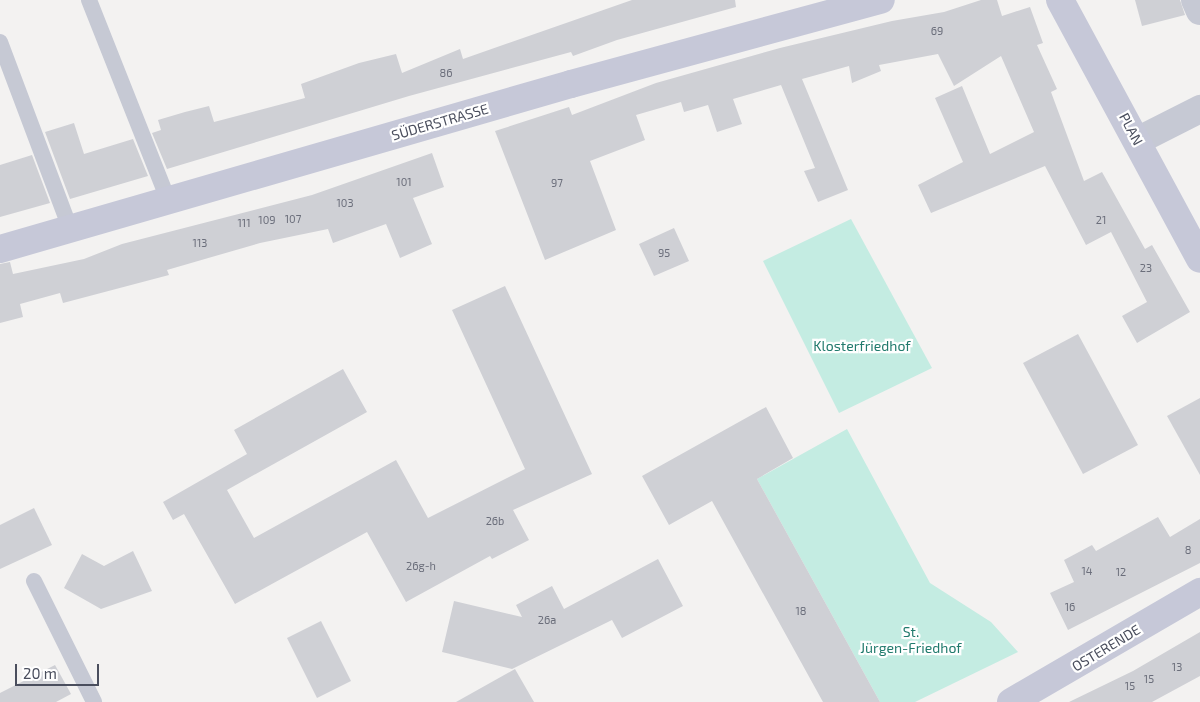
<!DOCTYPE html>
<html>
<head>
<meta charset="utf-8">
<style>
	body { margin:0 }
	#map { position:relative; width:1200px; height:702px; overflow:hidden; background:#f3f2f1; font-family:"Exo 2",sans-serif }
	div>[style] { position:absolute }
	.green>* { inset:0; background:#c4ece2 }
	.building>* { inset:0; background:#cfd0d5 }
	.service>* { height:16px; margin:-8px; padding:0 8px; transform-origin:8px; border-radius:8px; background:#c6c9d4 }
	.minor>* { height:28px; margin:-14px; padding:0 14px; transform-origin:14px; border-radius:14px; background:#c6c9d4 }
	.secondary>* { height:28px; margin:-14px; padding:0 14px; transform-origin:14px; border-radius:14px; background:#c6c8d8 }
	span { translate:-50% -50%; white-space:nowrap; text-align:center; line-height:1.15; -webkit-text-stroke:4.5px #fff; paint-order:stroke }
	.number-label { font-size:11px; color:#6b6e7b }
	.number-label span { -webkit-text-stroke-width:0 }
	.street-label { font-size:14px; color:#4a4e5d }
	.park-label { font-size:14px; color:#207a6c }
	.scale { position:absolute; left:15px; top:664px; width:84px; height:22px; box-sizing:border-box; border:2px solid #4a4e5d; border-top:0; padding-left:6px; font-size:15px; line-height:18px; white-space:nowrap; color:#4a4e5d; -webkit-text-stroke:4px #fff; paint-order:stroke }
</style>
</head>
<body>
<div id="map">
	<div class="green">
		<i style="clip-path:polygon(851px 219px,932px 368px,839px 413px,763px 261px)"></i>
		<i style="clip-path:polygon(847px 429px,930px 583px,991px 622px,1018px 652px,915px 702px,880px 702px,757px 479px)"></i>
	</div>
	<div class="building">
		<i style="clip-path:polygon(632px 0,735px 0,736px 7px,617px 40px,573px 56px,571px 52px,409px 96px,167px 169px,152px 133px,161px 130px,158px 120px,185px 112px,209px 106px,214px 122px,305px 98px,301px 84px,359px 63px,396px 54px,402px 73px,460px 49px,463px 59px)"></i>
		<i style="clip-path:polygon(981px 0,997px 0,1002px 16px,1030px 7px,1043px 43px,1037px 45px,1057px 89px,1051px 92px,1084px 181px,1102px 172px,1145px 249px,1152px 245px,1190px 312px,1137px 343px,1122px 316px,1147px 302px,1111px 232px,1086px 245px,1045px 166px,931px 213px,918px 185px,963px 162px,935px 98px,962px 86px,990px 154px,1034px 132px,1001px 56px,954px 86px,938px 54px,879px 65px,881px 71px,852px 83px,849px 66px,802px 79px,848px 190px,818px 202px,804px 171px,815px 168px,781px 85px,733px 99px,742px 124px,717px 132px,708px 105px,684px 112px,681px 102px,636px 115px,645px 140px,590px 161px,616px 230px,545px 260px,495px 131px,569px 107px,572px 115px,656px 83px,780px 48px,892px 21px,944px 12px)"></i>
		<i style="clip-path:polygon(1135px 0,1180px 0,1185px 15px,1142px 26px)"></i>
		<i style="clip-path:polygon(74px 123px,84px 154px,133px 139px,148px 176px,70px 199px,45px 132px)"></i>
		<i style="clip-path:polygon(432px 153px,444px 187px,413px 198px,432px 244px,400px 258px,386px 224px,333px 243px,328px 229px,260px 243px,167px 270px,169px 275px,63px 303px,60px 293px,20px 304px,23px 317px,0 323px,0 264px,10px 262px,13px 274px,84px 259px,122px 244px,312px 195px)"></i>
		<i style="clip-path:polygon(32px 155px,50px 203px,0 217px,0 165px)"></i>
		<i style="clip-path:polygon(674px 228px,689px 261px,654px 276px,639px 244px)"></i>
		<i style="clip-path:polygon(505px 286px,592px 474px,513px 510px,529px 540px,492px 559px,490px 556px,406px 602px,367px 532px,235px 604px,184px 514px,173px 520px,163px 502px,247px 454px,234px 430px,343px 369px,367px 412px,227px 490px,254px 538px,396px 460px,428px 518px,525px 469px,452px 310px)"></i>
		<i style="clip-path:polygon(1078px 334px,1138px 445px,1083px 474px,1023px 363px)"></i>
		<i style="clip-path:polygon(1200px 398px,1200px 475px,1167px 416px)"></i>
		<i style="clip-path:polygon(766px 407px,793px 458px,757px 479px,880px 702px,823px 702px,712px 501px,669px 525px,642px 476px)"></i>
		<i style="clip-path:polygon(34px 508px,52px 545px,0 569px,0 525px)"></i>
		<i style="clip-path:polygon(1158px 517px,1170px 537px,1200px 519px,1200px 563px,1068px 630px,1050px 593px,1074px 582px,1064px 560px,1092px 545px,1096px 551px)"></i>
		<i style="clip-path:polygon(133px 551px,152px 591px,101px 609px,64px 588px,82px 554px,104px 566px)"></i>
		<i style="clip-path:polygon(658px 559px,683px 606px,622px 638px,612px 620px,512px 669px,442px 652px,454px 601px,522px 617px,516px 605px,552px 586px,564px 609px)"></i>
		<i style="clip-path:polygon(321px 621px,351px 681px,317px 698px,287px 638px)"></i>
		<i style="clip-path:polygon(1200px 632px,1200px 676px,1152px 702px,1069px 702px,1133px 671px)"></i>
		<i style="clip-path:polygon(55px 665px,71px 694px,56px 702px,0 702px,0 693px)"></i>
		<i style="clip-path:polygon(515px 669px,534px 702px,456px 702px)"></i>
	</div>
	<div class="service">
		<i style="left:89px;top:0;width:215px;rotate:68.4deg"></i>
		<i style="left:0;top:42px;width:199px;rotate:69.4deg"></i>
		<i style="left:34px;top:581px;width:135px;rotate:63.6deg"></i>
	</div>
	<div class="minor">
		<i style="left:1195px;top:0;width:12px;rotate:66deg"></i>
		<i style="left:1137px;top:141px;width:71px;rotate:-26.9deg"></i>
	</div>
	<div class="secondary">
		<i style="left:1060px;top:0;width:294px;rotate:61.6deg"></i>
		<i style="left:0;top:249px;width:594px;rotate:-16.12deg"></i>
		<i style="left:571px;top:84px;width:321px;rotate:-15.2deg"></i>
		<i style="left:1011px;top:702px;width:219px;rotate:-30.2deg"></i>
	</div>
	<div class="number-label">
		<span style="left:937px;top:31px">69</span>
		<span style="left:446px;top:73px">86</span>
		<span style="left:404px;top:182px">101</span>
		<span style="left:557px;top:183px">97</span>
		<span style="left:345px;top:203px">103</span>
		<span style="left:293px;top:219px">107</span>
		<span style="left:267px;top:220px">109</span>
		<span style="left:1101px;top:220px">21</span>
		<span style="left:244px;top:223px">111</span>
		<span style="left:200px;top:243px">113</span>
		<span style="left:664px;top:253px">95</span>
		<span style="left:1146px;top:268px">23</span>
		<span style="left:495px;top:521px">26b</span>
		<span style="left:1188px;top:550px">8</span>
		<span style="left:421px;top:566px">26g-h</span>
		<span style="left:1087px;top:571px">14</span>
		<span style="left:1121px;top:572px">12</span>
		<span style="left:1070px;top:607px">16</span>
		<span style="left:801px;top:611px">18</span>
		<span style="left:547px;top:620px">26a</span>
		<span style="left:1177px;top:667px">13</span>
		<span style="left:1149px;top:679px">15</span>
		<span style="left:1130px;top:686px">15</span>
	</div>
	<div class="street-label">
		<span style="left:440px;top:122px;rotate:-16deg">SÜDERSTRASSE</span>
		<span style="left:1131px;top:129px;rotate:62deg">PLAN</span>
		<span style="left:1106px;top:648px;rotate:-31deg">OSTERENDE</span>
	</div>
	<div class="park-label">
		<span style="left:862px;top:346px">Klosterfriedhof</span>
		<span style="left:911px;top:640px">St.<br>Jürgen-Friedhof</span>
	</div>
	<div class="scale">20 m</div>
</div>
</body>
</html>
